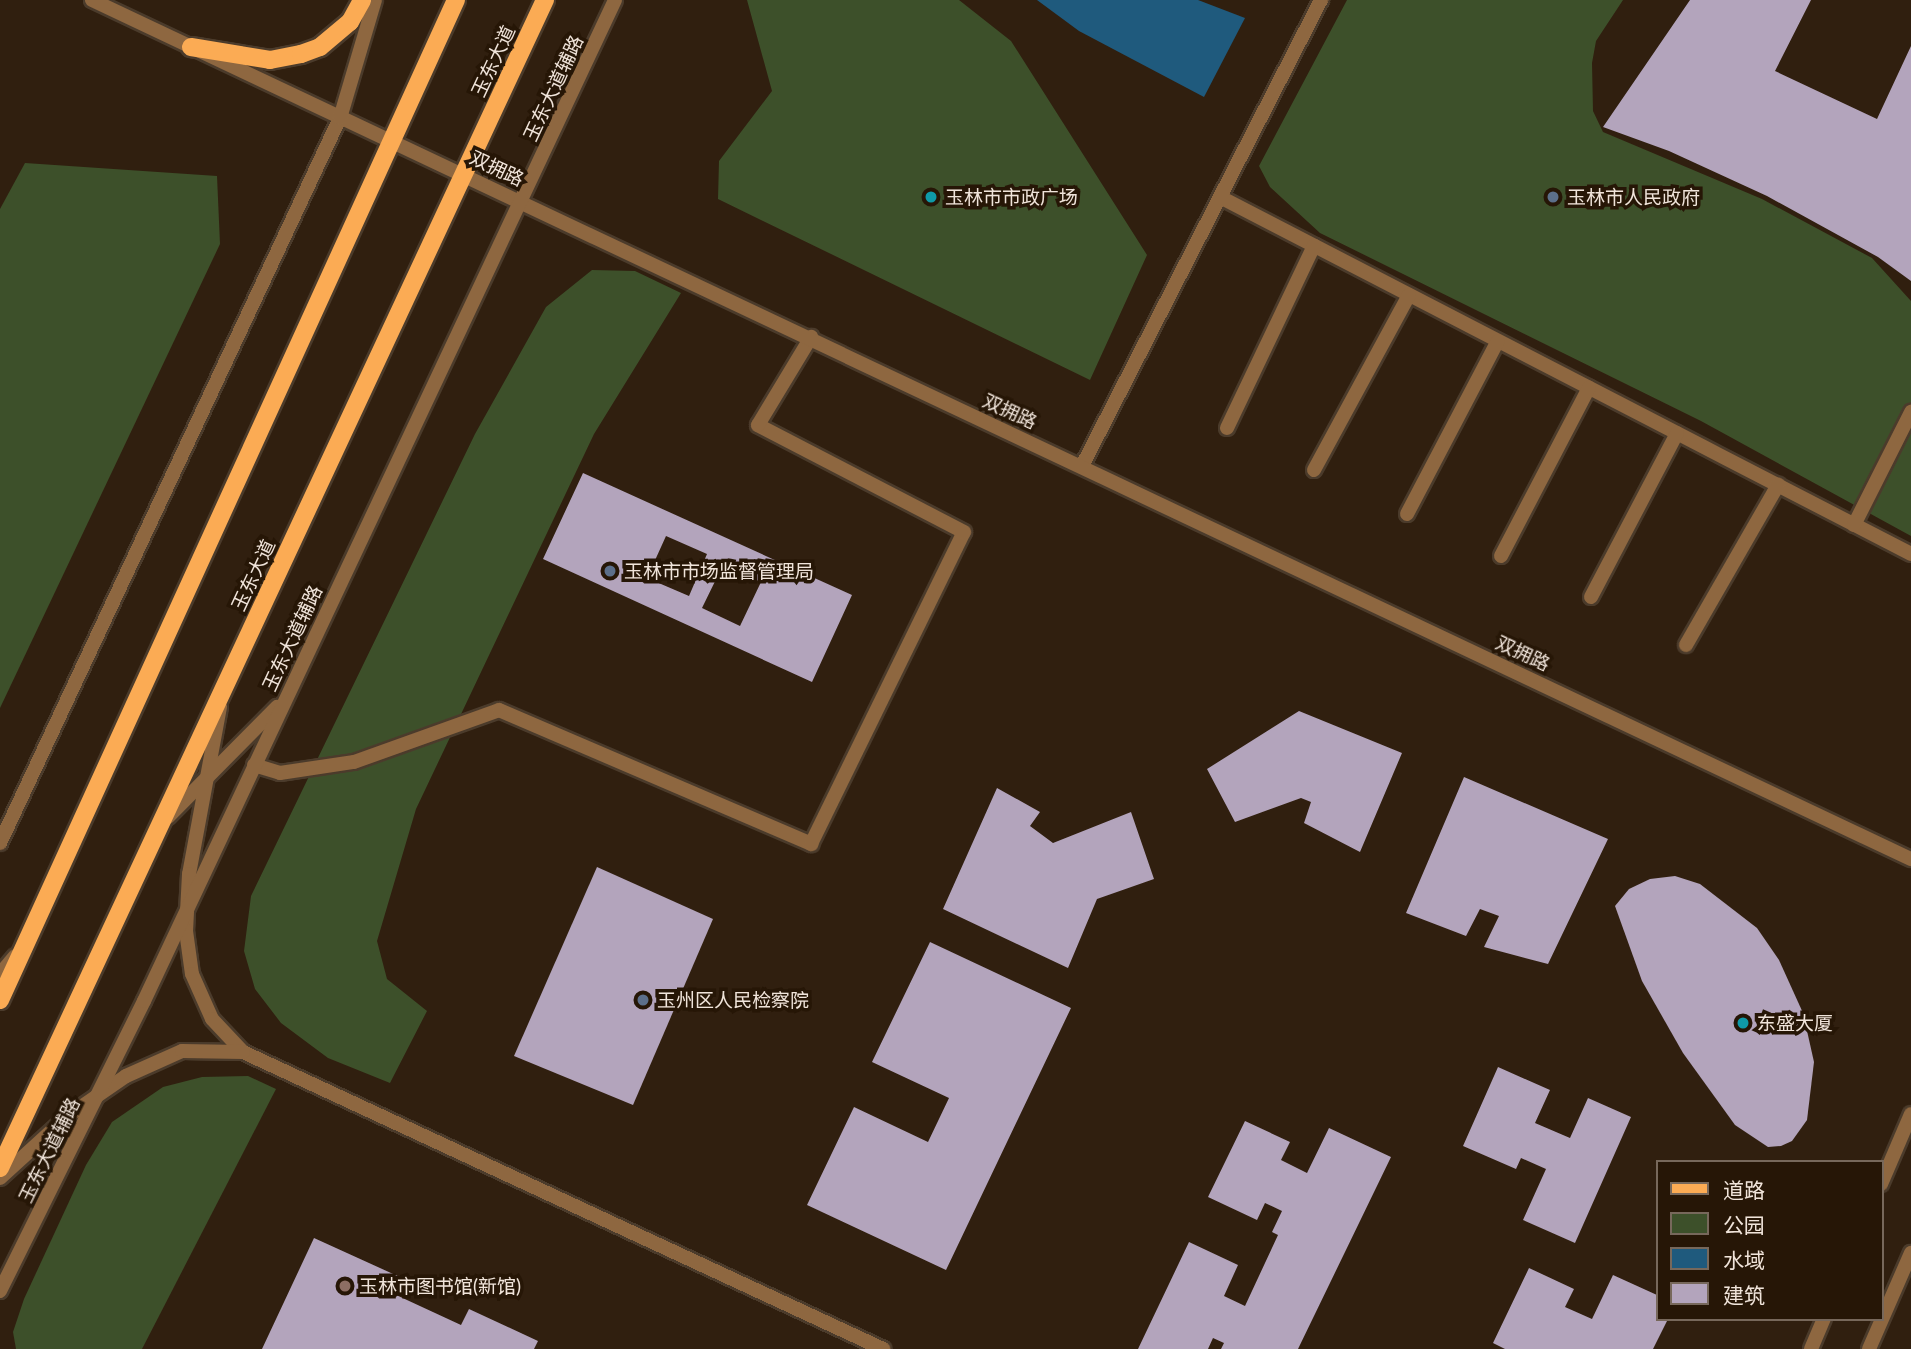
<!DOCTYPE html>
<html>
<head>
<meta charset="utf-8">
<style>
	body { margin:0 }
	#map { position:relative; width:1911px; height:1349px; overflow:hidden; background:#301f0f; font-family:Lato,"Noto Sans SC",sans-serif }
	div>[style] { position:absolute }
	.green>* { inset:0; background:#3d502a }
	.water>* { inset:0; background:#1f5a7d }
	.building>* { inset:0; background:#b3a4bc }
	.roads { filter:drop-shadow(2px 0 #4b3b2b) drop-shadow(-2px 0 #4b3b2b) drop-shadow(0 2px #4b3b2b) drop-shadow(0 -2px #4b3b2b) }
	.service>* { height:14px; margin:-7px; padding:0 7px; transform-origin:7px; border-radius:7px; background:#8e6740 }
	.minor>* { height:14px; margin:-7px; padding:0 7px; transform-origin:7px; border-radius:7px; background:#8e6740 }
	.tertiary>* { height:14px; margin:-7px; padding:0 7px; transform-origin:7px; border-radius:7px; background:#8e6740 }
	.primary>* { height:18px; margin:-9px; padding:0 9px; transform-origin:9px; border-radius:9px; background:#fbab54 }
	.dots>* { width:19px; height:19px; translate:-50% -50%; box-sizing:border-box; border:4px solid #261606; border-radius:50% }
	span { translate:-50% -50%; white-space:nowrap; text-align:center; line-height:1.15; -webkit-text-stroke:7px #261606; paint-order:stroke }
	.street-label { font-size:19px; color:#f0e4da }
	.poi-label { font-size:19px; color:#f0e4da }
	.left { translate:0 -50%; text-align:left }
	.legend { position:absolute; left:1656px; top:1160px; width:228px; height:161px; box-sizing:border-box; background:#261606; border:2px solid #77685b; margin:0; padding:9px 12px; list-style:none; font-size:21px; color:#f0e4da }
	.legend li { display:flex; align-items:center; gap:14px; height:35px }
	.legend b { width:35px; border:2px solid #77685b }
</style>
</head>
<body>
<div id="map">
	<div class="green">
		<i style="clip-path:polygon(747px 0,959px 0,1011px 41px,1147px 255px,1090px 380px,718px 199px,719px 161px,772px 91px)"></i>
		<i style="clip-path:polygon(1347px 0,1623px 0,1596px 41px,1592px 63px,1593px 111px,1603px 132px,1762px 199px,1872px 258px,1911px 301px,1911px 536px,1701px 421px,1320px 233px,1270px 187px,1259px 166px)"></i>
		<i style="clip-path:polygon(25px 163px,217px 176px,220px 244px,0 708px,0 209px)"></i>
		<i style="clip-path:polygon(592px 270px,635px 271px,681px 293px,594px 434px,416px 809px,377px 941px,387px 979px,427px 1011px,390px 1083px,328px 1058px,281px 1023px,255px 989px,244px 951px,251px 896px,475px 434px,546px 307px)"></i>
		<i style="clip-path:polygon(248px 1076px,276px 1089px,142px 1349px,16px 1349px,13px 1332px,24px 1299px,86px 1165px,112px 1122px,163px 1087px,202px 1077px)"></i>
	</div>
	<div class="water">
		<i style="clip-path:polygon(1037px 0,1198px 0,1245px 18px,1204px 97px,1079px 31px)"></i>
	</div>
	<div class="building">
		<i style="clip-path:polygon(1690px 0,1811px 0,1775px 71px,1877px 119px,1911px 46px,1911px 281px,1878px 257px,1767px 196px,1669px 151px,1603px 127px)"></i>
		<i style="clip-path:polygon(evenodd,583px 473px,852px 595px,812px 682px,543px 559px,583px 473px,666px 536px,707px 554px,689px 596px,647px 578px,666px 536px,583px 473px,723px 565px,761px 582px,740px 626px,702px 608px,723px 565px)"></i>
		<i style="clip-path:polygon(1299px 711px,1402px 753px,1360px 852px,1304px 823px,1311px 802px,1301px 798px,1235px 822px,1207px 769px)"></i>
		<i style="clip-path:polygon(1464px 777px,1608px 839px,1548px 964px,1484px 947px,1499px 916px,1480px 909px,1466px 936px,1406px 913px)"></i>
		<i style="clip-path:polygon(997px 788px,1040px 812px,1030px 826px,1053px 843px,1131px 812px,1154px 879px,1097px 899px,1068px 968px,943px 909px)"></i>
		<i style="clip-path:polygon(597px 867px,713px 919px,633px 1105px,514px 1056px)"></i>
		<i style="clip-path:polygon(1675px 876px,1700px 884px,1757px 928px,1779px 960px,1803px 1013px,1814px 1062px,1807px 1120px,1792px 1141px,1781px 1146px,1768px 1147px,1735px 1125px,1683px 1053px,1642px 981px,1615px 906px,1629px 889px,1650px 879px)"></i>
		<i style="clip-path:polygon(930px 942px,1071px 1008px,946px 1270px,807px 1205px,854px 1107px,928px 1142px,949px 1098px,872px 1062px)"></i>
		<i style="clip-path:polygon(1498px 1067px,1550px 1090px,1535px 1123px,1570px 1138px,1588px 1098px,1631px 1117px,1575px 1243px,1523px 1220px,1546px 1169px,1521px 1158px,1516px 1169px,1463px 1146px)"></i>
		<i style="clip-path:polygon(1245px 1121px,1290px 1142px,1281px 1160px,1307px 1173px,1329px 1128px,1391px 1157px,1298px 1349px,1221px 1349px,1224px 1343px,1213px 1338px,1208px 1349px,1138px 1349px,1189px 1242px,1238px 1265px,1224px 1296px,1245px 1306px,1278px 1235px,1272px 1232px,1282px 1211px,1265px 1203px,1257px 1220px,1208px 1197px)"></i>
		<i style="clip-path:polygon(314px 1238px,402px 1278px,394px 1294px,461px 1325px,469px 1309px,538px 1341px,534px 1349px,262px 1349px)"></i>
		<i style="clip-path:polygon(1529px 1268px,1574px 1289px,1565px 1307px,1592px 1319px,1613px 1275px,1657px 1295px,1657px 1319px,1668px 1319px,1653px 1349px,1505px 1349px,1493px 1343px)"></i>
	</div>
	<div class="roads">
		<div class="service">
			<i style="left:1220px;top:197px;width:778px;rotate:27.32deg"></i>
			<i style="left:1227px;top:428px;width:202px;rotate:-64.5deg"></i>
			<i style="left:1082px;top:466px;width:524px;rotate:-62.85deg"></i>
			<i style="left:1314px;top:470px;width:199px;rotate:-61.5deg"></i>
			<i style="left:1407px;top:514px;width:195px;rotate:-62.3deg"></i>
			<i style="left:1854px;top:525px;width:127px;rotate:-63.2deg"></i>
			<i style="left:1501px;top:556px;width:190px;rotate:-62.4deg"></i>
			<i style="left:1591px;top:597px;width:185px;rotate:-62.3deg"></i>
			<i style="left:1686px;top:645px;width:185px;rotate:-60.1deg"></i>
		</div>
		<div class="minor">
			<i style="left:254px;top:765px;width:27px;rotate:17deg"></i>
			<i style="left:280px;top:773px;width:75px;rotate:-8.5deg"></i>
			<i style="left:354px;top:762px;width:154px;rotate:-19.7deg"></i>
			<i style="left:499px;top:710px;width:340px;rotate:23.2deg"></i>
			<i style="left:811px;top:844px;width:347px;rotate:-63.9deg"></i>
			<i style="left:964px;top:532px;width:232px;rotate:-152.6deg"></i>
			<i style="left:758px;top:425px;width:103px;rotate:-58.9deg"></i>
		</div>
		<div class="tertiary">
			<i style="left:92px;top:0;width:2012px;rotate:25.28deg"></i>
			<i style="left:220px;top:707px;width:170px;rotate:100.5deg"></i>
			<i style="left:189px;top:874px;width:57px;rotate:93deg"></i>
			<i style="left:186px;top:931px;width:43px;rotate:82.1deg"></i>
			<i style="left:192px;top:974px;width:49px;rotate:66deg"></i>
			<i style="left:212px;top:1019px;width:45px;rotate:46.8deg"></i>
			<i style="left:243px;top:1052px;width:706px;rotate:24.89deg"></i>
			<i style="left:168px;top:817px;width:155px;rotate:-45.3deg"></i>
			<i style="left:0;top:843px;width:801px;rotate:-64.88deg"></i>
			<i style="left:340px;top:118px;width:123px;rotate:-73.5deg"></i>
			<i style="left:0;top:974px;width:23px;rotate:-50deg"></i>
			<i style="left:0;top:1178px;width:92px;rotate:-42.4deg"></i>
			<i style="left:68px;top:1116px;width:70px;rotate:-34.6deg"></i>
			<i style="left:126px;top:1076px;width:61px;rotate:-24.1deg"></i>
			<i style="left:182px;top:1051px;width:61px;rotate:0.9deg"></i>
			<i style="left:1881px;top:1184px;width:76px;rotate:-66.8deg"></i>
			<i style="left:0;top:1291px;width:324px;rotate:-63.6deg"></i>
			<i style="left:144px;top:1001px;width:1106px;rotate:-64.8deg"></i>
			<i style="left:1811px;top:1349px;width:33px;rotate:-67deg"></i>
			<i style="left:1869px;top:1349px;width:105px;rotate:-66.4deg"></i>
		</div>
		<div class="primary">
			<i style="left:191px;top:47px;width:80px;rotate:9.3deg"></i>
			<i style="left:270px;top:60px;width:32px;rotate:-11deg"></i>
			<i style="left:301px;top:54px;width:20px;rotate:-20deg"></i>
			<i style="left:320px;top:47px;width:39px;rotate:-40deg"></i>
			<i style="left:350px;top:22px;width:25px;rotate:-61deg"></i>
			<i style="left:0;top:1000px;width:1099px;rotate:-65.49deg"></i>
			<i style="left:0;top:1168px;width:1289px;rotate:-64.99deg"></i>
		</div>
	</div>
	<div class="dots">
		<i style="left:931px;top:197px;background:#0f9aa8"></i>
		<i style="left:1553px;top:197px;background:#5c6f8a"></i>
		<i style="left:610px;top:571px;background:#5c6f8a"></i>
		<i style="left:643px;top:1000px;background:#5c6f8a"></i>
		<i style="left:1743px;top:1023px;background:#0f9aa8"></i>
		<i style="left:345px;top:1286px;background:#8d6e63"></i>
	</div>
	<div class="street-label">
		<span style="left:493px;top:61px;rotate:-65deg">玉东大道</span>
		<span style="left:553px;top:88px;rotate:-65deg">玉东大道辅路</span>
		<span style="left:497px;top:168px;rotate:25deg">双拥路</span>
		<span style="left:1010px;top:411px;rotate:25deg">双拥路</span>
		<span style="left:253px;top:575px;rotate:-65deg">玉东大道</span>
		<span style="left:292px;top:638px;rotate:-65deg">玉东大道辅路</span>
		<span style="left:1523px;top:653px;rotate:25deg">双拥路</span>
		<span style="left:49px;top:1150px;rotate:-64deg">玉东大道辅路</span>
	</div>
	<div class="poi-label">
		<span class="left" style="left:945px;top:197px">玉林市市政广场</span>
		<span class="left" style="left:1567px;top:197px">玉林市人民政府</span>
		<span class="left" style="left:624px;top:571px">玉林市市场监督管理局</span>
		<span class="left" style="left:657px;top:1000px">玉州区人民检察院</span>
		<span class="left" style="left:1757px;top:1023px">东盛大厦</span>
		<span class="left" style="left:359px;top:1286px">玉林市图书馆(新馆)</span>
	</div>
	<ul class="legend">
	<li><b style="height:9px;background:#fbab54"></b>道路</li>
	<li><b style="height:19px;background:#3d502a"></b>公园</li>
	<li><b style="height:19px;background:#1f5a7d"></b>水域</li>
	<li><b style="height:19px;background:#b3a4bc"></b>建筑</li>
	</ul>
</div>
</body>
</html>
